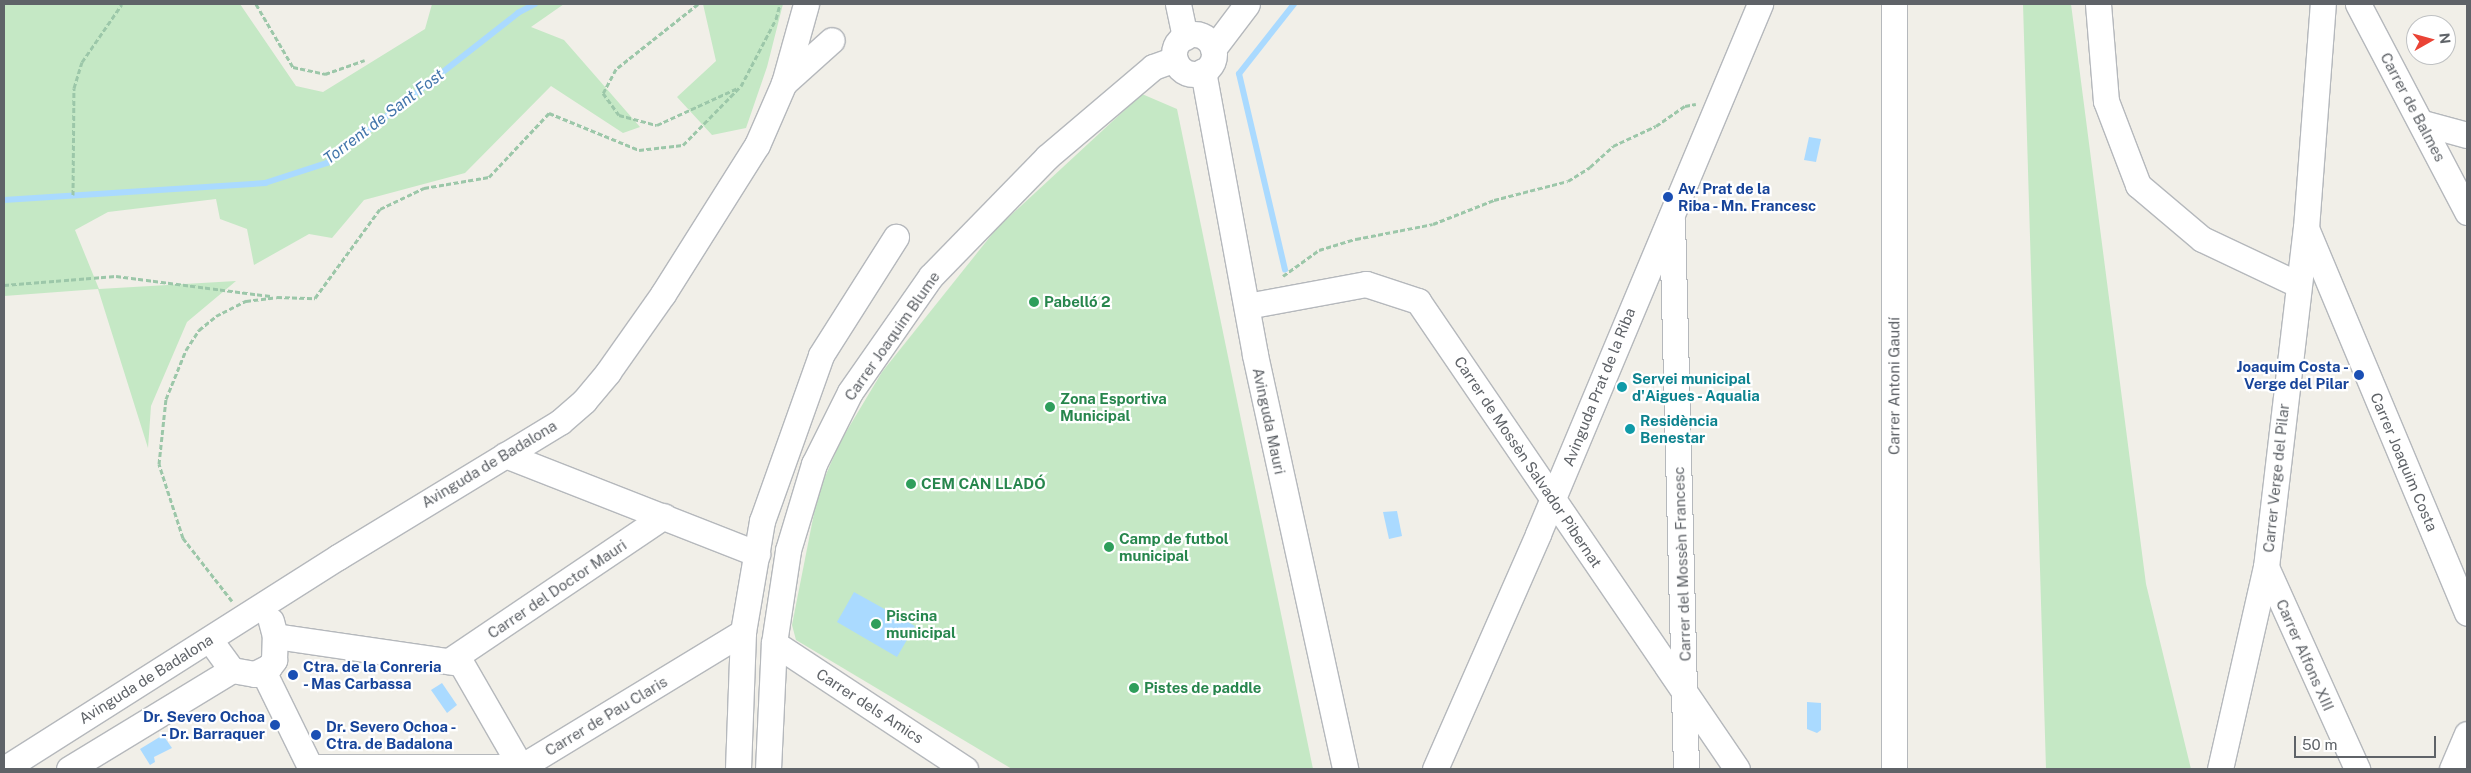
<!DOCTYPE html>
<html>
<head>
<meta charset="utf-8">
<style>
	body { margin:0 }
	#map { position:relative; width:2471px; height:773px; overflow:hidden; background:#f1efe8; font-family:"Public Sans",sans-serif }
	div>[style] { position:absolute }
	.green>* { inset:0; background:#c5e8c5 }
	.water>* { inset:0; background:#aadaff }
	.stream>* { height:5.5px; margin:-2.75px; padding:0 2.75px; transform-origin:2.75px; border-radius:2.75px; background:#aadaff }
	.path>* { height:3px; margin-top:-1.5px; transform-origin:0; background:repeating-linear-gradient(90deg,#9cc7a9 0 5px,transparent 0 7.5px) }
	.roads { filter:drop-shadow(1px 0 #b5b8bc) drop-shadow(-1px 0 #b5b8bc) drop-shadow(0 1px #b5b8bc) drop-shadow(0 -1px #b5b8bc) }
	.minor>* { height:25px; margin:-12.5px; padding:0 12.5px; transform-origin:12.5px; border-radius:12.5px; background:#fff }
	.minor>.ring { margin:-12.5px; padding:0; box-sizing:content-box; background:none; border:25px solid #fff; border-radius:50% }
	.dots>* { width:14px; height:14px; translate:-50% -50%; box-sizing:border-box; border:2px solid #fff; border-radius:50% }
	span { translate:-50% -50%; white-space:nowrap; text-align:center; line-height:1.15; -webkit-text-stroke:4.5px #fff; paint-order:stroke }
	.street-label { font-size:15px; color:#5f6368 }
	.transit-label { font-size:15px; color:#164399; font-weight:700 }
	.left { translate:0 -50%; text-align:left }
	.right { translate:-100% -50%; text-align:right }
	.leisure-label { font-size:15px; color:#27864d; font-weight:700 }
	.culture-label { font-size:15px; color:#0d838f; font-weight:700 }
	.water-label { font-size:16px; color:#4174aa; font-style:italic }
	.frame { position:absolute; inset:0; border:5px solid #5f6368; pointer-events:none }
	.north { position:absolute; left:2406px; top:15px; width:50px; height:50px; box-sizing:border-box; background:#fff; border:1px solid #bfc1c3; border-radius:50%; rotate:83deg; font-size:14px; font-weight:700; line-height:20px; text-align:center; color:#5f6368 }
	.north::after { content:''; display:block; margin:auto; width:18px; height:22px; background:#ea4335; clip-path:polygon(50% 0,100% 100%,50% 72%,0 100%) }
	.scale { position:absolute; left:2294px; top:736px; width:142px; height:22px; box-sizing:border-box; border:2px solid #5f6368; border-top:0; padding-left:6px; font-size:15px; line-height:18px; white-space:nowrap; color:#5f6368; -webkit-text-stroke:4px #fff; paint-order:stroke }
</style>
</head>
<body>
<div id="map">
	<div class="green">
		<i style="clip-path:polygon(4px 4px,240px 4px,296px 86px,323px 92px,425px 29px,432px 4px,564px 4px,531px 27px,564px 40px,640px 127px,623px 133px,551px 86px,465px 173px,364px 200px,332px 238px,309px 234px,254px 265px,247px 229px,220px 219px,216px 199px,108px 212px,75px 230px,99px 289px,236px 281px,187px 322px,151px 406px,148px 448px,98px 289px,4px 296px)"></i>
		<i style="clip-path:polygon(703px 4px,783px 4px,767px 67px,746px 128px,712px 135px,677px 97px,716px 61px)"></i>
		<i style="clip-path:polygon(2023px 4px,2071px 4px,2146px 584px,2191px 769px,2046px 769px)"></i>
		<i style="clip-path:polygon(1142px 94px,1177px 109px,1313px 769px,1012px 769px,796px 640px,792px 625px,818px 493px,840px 442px,882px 372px,997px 228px)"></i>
	</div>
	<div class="water">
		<i style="clip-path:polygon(1809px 137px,1821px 139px,1816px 162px,1804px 160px)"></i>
		<i style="clip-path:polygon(1397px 511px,1402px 536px,1389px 539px,1383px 512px)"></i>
		<i style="clip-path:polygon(854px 592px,915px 626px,897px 657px,837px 622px)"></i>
		<i style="clip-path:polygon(442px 683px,457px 705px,447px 713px,431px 690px)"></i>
		<i style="clip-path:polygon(1807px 702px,1821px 703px,1821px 730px,1817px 733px,1807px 729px)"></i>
		<i style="clip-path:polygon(163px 735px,172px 748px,154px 757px,155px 762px,150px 765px,140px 749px)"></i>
	</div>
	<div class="stream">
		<i style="left:4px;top:200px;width:262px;rotate:-3.7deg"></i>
		<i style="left:265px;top:183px;width:65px;rotate:-17.9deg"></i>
		<i style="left:327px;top:163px;width:243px;rotate:-38.1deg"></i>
		<i style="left:518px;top:13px;width:19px;rotate:-28deg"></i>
		<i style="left:1285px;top:270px;width:201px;rotate:-103.2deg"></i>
		<i style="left:1239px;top:74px;width:89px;rotate:-51.8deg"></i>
	</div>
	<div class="path">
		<i style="left:256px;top:4px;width:73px;rotate:59.6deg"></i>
		<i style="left:293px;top:67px;width:33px;rotate:12deg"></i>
		<i style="left:325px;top:74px;width:42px;rotate:-19.3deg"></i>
		<i style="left:698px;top:4px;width:105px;rotate:141.6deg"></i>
		<i style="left:616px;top:69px;width:27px;rotate:118deg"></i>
		<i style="left:603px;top:93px;width:27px;rotate:54deg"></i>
		<i style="left:619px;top:115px;width:39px;rotate:15deg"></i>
		<i style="left:657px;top:125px;width:89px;rotate:-24.6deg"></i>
		<i style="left:73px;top:195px;width:107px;rotate:-89.5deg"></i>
		<i style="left:74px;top:88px;width:27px;rotate:-73deg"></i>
		<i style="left:82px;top:62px;width:70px;rotate:-55.4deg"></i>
		<i style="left:1283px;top:276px;width:44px;rotate:-35.8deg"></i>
		<i style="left:1319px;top:250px;width:39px;rotate:-17deg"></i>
		<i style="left:1356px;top:239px;width:78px;rotate:-11deg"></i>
		<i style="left:1433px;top:224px;width:66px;rotate:-21.5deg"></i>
		<i style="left:1494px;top:200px;width:76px;rotate:-14.4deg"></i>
		<i style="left:1568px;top:181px;width:26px;rotate:-32deg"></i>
		<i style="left:1590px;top:167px;width:31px;rotate:-42deg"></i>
		<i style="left:1613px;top:146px;width:47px;rotate:-24.9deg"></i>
		<i style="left:1656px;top:126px;width:35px;rotate:-35deg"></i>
		<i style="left:1685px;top:106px;width:11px;rotate:-10deg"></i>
		<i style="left:4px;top:285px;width:112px;rotate:-4.6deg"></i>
		<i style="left:116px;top:276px;width:156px;rotate:7.4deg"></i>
		<i style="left:232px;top:601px;width:80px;rotate:-127.9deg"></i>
		<i style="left:183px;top:538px;width:78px;rotate:-108deg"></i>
		<i style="left:159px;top:464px;width:65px;rotate:-83.9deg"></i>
		<i style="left:166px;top:399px;width:53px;rotate:-67.8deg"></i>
		<i style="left:186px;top:350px;width:24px;rotate:-57deg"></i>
		<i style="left:199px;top:330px;width:22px;rotate:-39deg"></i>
		<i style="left:216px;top:316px;width:34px;rotate:-27deg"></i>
		<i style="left:246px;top:301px;width:31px;rotate:-7deg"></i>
		<i style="left:277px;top:297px;width:38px;rotate:2deg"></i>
		<i style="left:315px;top:298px;width:110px;rotate:-53.9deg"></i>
		<i style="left:380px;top:209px;width:49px;rotate:-25.5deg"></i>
		<i style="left:424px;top:188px;width:66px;rotate:-9.6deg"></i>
		<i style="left:489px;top:177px;width:88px;rotate:-46.8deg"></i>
		<i style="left:549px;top:113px;width:97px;rotate:22.3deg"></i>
		<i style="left:639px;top:150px;width:44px;rotate:-6.5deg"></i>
		<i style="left:683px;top:145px;width:83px;rotate:-45.5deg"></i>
		<i style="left:741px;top:86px;width:76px;rotate:-62.4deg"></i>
		<i style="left:776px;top:19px;width:16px;rotate:-75deg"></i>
	</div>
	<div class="roads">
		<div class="minor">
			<i style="left:1178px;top:4px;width:34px;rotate:78deg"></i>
			<i style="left:2098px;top:4px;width:97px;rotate:85.3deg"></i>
			<i style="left:2106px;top:101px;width:90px;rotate:69.1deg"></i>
			<i style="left:2138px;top:185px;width:84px;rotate:40.2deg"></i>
			<i style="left:2202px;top:239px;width:105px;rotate:25.3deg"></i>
			<i style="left:2358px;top:4px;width:235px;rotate:62.3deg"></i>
			<i class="ring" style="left:1174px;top:34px;width:15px;height:15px"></i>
			<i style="left:1213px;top:49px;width:56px;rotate:-52.9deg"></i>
			<i style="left:1203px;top:71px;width:289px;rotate:79.6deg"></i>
			<i style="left:1255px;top:355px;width:424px;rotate:77.7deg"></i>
			<i style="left:784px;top:83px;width:64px;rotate:-41.9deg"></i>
			<i style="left:2423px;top:123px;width:46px;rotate:15.3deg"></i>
			<i style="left:1672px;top:220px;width:549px;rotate:88.54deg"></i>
			<i style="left:2306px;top:228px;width:417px;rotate:67.3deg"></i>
			<i style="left:1247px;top:306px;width:121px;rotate:-10.5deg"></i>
			<i style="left:1366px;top:284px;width:55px;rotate:18.1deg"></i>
			<i style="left:1418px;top:301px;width:566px;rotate:55.72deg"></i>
			<i style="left:505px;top:455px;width:271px;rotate:21.4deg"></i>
			<i style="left:2266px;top:567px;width:222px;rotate:65.7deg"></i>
			<i style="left:275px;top:636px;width:188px;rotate:8.3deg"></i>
			<i style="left:461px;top:663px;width:122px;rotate:60.1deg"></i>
			<i style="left:210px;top:640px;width:37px;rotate:54deg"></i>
			<i style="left:232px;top:670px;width:23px;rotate:10deg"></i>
			<i style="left:255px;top:674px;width:16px;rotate:-27deg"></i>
			<i style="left:269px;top:667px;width:9px;rotate:-54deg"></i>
			<i style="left:274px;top:660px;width:24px;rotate:-88deg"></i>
			<i style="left:275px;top:636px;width:16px;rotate:-105deg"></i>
			<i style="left:774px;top:643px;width:229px;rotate:33.4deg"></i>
			<i style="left:449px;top:661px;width:259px;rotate:-34deg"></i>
			<i style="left:263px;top:671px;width:109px;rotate:63.9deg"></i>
			<i style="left:310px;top:767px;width:211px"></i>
			<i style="left:521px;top:767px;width:260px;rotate:-31.3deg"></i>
			<i style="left:4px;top:769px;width:396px;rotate:-32.4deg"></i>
			<i style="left:338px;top:557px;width:260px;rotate:-31.3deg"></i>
			<i style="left:560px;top:422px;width:32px;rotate:-41deg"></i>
			<i style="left:584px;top:401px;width:38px;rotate:-50deg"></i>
			<i style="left:608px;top:372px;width:95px;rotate:-54.8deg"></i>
			<i style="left:663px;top:294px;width:176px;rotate:-57.8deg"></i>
			<i style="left:757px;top:145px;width:68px;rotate:-66.5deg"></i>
			<i style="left:784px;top:83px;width:82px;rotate:-74.4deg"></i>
			<i style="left:69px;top:769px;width:191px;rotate:-31.3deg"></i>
			<i style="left:738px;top:769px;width:137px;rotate:-87.9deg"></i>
			<i style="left:743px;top:632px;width:113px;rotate:-80.3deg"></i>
			<i style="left:762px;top:521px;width:176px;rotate:-70.4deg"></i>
			<i style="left:821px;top:355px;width:140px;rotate:-57.6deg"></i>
			<i style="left:768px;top:769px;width:126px;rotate:-87.3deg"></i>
			<i style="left:774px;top:643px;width:94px;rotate:-81.4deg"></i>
			<i style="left:788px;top:550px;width:90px;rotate:-73.2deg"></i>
			<i style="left:814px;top:464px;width:80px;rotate:-63.4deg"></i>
			<i style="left:850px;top:392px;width:141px;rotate:-55.1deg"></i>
			<i style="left:931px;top:276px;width:166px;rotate:-45.7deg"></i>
			<i style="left:1047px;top:157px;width:139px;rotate:-40.3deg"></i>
			<i style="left:1153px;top:67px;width:23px;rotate:-20deg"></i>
			<i style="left:1435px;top:769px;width:257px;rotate:-66.3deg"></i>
			<i style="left:1538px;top:534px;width:575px;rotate:-67.27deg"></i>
			<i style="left:1894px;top:769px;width:765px;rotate:-90deg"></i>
			<i style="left:2220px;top:769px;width:207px;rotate:-77.2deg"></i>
			<i style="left:2266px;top:567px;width:341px;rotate:-83.3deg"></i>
			<i style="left:2306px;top:228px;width:225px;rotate:-85.7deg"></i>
			<i style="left:2452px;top:769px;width:38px;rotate:-67deg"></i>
		</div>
	</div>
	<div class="dots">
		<i style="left:1668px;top:197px;background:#1a4fb4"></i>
		<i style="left:1034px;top:302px;background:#2e9e5b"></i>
		<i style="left:2359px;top:375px;background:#1a4fb4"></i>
		<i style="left:1622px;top:387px;background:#0f9aa8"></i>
		<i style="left:1050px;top:407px;background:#2e9e5b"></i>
		<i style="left:1630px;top:429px;background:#0f9aa8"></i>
		<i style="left:911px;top:484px;background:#2e9e5b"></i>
		<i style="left:1109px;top:547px;background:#2e9e5b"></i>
		<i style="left:876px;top:624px;background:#2e9e5b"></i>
		<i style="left:293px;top:675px;background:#1a4fb4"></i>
		<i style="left:1134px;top:688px;background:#2e9e5b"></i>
		<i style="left:275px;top:725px;background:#1a4fb4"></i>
		<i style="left:316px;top:735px;background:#1a4fb4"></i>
	</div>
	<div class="street-label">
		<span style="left:2413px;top:107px;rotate:62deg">Carrer de Balmes</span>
		<span style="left:892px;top:336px;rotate:-55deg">Carrer Joaquim Blume</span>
		<span style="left:1894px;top:386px;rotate:-90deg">Carrer Antoni Gaudí</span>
		<span style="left:1599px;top:387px;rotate:-68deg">Avinguda Prat de la Riba</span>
		<span style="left:1269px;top:421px;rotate:78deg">Avinguda Mauri</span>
		<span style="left:1528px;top:462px;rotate:56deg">Carrer de Mossèn Salvador Pibernat</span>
		<span style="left:2404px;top:462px;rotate:67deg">Carrer Joaquim Costa</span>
		<span style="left:489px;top:464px;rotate:-31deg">Avinguda de Badalona</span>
		<span style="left:2276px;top:478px;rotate:-84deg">Carrer Verge del Pilar</span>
		<span style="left:1682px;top:564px;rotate:-92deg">Carrer del Mossèn Francesc</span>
		<span style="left:557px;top:589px;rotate:-34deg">Carrer del Doctor Mauri</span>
		<span style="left:2305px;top:655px;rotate:66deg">Carrer Alfons XIII</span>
		<span style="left:146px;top:679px;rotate:-32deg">Avinguda de Badalona</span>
		<span style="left:870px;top:706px;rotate:33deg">Carrer dels Amics</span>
		<span style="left:606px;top:716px;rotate:-31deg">Carrer de Pau Claris</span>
	</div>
	<div class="transit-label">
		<span class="left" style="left:1678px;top:197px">Av. Prat de la<br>Riba - Mn. Francesc</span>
		<span class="right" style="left:2349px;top:375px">Joaquim Costa -<br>Verge del Pilar</span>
		<span class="left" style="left:303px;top:675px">Ctra. de la Conreria<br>- Mas Carbassa</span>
		<span class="right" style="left:265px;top:725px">Dr. Severo Ochoa<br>- Dr. Barraquer</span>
		<span class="left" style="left:326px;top:735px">Dr. Severo Ochoa -<br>Ctra. de Badalona</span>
	</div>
	<div class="leisure-label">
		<span class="left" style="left:1044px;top:302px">Pabelló 2</span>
		<span class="left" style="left:1060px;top:407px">Zona Esportiva<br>Municipal</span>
		<span class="left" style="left:921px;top:484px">CEM CAN LLADÓ</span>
		<span class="left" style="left:1119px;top:547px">Camp de futbol<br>municipal</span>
		<span class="left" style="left:886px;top:624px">Piscina<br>municipal</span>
		<span class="left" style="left:1144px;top:688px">Pistes de paddle</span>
	</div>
	<div class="culture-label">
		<span class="left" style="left:1632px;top:387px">Servei municipal<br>d'Aigues - Aqualia</span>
		<span class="left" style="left:1640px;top:429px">Residència<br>Benestar</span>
	</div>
	<div class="water-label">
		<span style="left:384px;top:117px;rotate:-37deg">Torrent de Sant Fost</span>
	</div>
	<div class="frame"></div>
	<div class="north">N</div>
	<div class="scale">50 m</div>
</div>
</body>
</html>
